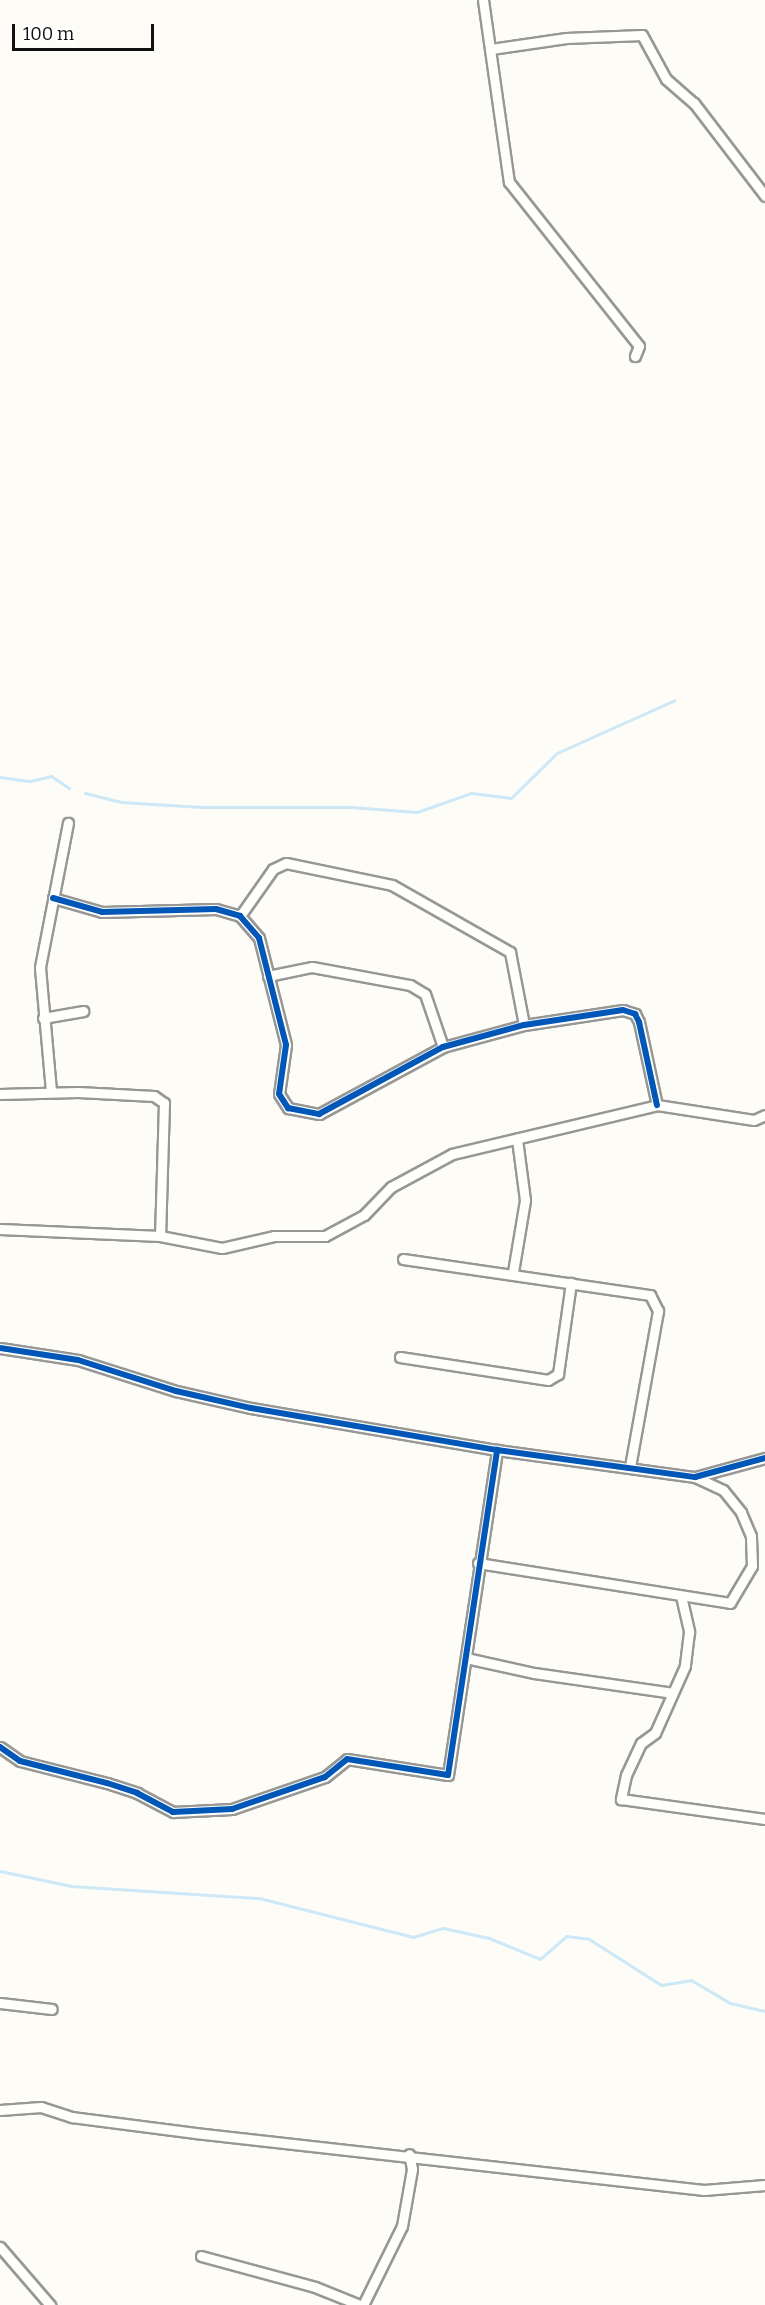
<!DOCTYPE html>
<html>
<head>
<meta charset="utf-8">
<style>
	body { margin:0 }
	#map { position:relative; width:765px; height:2305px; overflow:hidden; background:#fdfcf7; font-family:Bitter,serif }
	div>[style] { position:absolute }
	.stream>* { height:3px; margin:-1.5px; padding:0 1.5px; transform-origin:1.5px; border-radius:1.5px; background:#cde8f7 }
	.roads { filter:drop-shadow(2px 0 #979795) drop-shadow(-2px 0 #979795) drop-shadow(0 2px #979795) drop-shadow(0 -2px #979795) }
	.street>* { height:9px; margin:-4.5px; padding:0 4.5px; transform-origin:4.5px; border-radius:4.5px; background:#fffffe }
	.cycleway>* { height:6px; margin:-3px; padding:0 3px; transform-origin:3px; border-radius:3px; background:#0057b8 }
	span { translate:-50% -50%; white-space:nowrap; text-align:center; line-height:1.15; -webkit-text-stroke:6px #fff; paint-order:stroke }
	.scale { position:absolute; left:12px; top:24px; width:142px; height:27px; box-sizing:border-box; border:3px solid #111; border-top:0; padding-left:8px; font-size:18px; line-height:21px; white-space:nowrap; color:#111; -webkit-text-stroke:4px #fff; paint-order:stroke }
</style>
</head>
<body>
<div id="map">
	<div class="stream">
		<i style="left:0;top:777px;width:30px;rotate:8deg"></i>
		<i style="left:30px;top:781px;width:22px;rotate:-13deg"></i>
		<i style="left:51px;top:776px;width:22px;rotate:34deg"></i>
		<i style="left:85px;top:793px;width:37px;rotate:14deg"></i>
		<i style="left:121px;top:802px;width:81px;rotate:3.5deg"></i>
		<i style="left:202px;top:807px;width:149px"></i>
		<i style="left:351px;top:807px;width:66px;rotate:4.3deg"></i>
		<i style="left:417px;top:812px;width:57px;rotate:-19.4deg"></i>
		<i style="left:471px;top:793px;width:40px;rotate:7.1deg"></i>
		<i style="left:511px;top:798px;width:64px;rotate:-44.4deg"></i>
		<i style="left:557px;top:753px;width:129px;rotate:-24.2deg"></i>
		<i style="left:0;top:1871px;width:73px;rotate:11.9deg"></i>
		<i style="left:71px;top:1886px;width:188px;rotate:3.7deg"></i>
		<i style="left:259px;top:1898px;width:159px;rotate:14.2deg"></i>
		<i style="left:413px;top:1937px;width:31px;rotate:-17deg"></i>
		<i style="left:443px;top:1928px;width:47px;rotate:12.3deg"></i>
		<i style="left:489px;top:1938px;width:55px;rotate:22.4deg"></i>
		<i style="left:540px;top:1959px;width:35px;rotate:-41deg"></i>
		<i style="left:566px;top:1936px;width:23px;rotate:7deg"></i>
		<i style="left:589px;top:1939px;width:85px;rotate:32.6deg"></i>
		<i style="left:661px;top:1985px;width:30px;rotate:-9deg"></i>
		<i style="left:691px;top:1980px;width:45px;rotate:30.5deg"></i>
		<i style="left:730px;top:2003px;width:36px;rotate:13deg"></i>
	</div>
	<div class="roads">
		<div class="street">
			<i style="left:483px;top:0;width:184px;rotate:81.9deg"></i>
			<i style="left:509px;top:182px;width:209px;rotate:51.6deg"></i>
			<i style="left:639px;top:346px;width:11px;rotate:112deg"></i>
			<i style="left:491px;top:49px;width:76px;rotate:-8.3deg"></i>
			<i style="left:566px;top:38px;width:76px;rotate:-2.3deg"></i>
			<i style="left:642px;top:35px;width:50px;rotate:61.4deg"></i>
			<i style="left:666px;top:79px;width:37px;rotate:41deg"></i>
			<i style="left:694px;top:103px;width:117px;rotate:52.6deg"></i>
			<i style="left:53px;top:898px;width:51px;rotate:15.9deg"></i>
			<i style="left:102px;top:912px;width:114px;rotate:-1.5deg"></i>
			<i style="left:216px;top:909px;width:25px;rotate:16deg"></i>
			<i style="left:240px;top:916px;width:29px;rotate:49deg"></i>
			<i style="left:259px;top:938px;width:110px;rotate:75.8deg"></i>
			<i style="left:286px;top:1045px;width:49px;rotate:98.1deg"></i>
			<i style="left:279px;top:1094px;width:17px;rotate:57deg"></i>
			<i style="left:288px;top:1108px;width:32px;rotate:11deg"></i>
			<i style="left:319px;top:1114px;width:141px;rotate:-28.4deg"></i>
			<i style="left:443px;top:1047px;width:84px;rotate:-15.2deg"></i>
			<i style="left:524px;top:1025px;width:100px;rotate:-8.6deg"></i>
			<i style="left:623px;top:1010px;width:13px;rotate:18deg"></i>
			<i style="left:635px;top:1014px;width:9px;rotate:63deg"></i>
			<i style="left:639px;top:1022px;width:85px;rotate:77.8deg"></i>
			<i style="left:240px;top:916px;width:57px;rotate:-54.9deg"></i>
			<i style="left:273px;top:869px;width:14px;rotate:-25deg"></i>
			<i style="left:286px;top:863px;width:108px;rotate:11.7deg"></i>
			<i style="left:392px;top:885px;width:136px;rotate:29.6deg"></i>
			<i style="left:510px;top:952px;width:74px;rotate:79.1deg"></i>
			<i style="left:268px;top:976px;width:45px;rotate:-11.6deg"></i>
			<i style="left:312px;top:967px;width:100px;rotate:10.4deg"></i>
			<i style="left:410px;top:985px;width:17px;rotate:31deg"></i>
			<i style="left:425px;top:994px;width:56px;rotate:71.2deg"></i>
			<i style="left:43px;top:1018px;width:41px;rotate:-9.9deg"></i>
			<i style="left:51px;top:1091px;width:124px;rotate:-95.1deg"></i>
			<i style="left:40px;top:967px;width:147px;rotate:-79deg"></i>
			<i style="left:0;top:1094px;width:78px;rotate:-1.5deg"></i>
			<i style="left:78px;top:1092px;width:76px;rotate:3deg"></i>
			<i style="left:154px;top:1096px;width:12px;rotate:35deg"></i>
			<i style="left:164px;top:1103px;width:133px;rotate:91.7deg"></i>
			<i style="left:0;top:1229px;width:160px;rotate:2.5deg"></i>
			<i style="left:160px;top:1236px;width:63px;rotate:11deg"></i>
			<i style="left:222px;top:1248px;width:53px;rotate:-13deg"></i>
			<i style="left:274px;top:1236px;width:51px"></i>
			<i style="left:325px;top:1236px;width:44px;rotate:-28.3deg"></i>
			<i style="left:364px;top:1215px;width:39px;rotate:-46deg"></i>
			<i style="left:391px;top:1187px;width:69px;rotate:-28.4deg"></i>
			<i style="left:452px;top:1154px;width:211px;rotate:-13.4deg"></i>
			<i style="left:657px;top:1105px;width:98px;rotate:8.8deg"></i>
			<i style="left:754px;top:1120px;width:12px;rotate:-24deg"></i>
			<i style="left:403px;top:1259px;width:250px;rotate:8.3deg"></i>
			<i style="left:650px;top:1295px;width:18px;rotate:63deg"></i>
			<i style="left:658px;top:1311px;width:158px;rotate:100.2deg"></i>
			<i style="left:513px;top:1272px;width:73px;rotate:-80.5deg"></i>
			<i style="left:525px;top:1200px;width:62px;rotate:-97.5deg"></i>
			<i style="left:0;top:1348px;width:79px;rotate:8.7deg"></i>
			<i style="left:78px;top:1360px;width:103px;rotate:17.6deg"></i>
			<i style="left:176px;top:1391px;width:77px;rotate:12.8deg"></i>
			<i style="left:251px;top:1408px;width:250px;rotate:9.7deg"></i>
			<i style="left:497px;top:1450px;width:200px;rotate:7.8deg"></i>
			<i style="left:695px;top:1477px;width:73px;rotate:-15.2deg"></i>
			<i style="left:400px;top:1357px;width:150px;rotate:8.8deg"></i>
			<i style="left:548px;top:1380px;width:12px;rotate:-31deg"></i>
			<i style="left:558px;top:1374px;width:92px;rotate:-81.9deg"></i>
			<i style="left:478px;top:1563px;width:255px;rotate:9deg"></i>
			<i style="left:730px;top:1603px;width:43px;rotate:-59.3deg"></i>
			<i style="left:752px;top:1566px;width:30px;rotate:-92deg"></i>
			<i style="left:751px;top:1536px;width:26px;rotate:-113deg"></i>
			<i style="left:741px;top:1512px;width:28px;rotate:-129deg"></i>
			<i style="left:723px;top:1490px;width:31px;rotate:-155deg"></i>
			<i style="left:681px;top:1596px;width:37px;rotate:77deg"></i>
			<i style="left:689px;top:1632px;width:34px;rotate:97deg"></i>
			<i style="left:685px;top:1666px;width:73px;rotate:114.1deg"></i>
			<i style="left:655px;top:1733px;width:17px;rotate:144deg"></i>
			<i style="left:641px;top:1743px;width:35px;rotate:115deg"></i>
			<i style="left:626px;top:1775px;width:25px;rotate:102deg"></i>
			<i style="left:621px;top:1799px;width:145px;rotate:7.9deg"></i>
			<i style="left:466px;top:1658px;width:70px;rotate:12.4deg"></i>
			<i style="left:534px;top:1673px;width:139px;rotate:8.2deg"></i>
			<i style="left:0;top:1747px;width:24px;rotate:35deg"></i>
			<i style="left:20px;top:1761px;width:90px;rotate:14.2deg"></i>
			<i style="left:107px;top:1783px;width:32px;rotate:18deg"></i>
			<i style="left:137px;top:1793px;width:41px;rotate:27.8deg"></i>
			<i style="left:173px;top:1812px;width:59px;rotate:-2.9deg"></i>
			<i style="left:232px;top:1809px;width:98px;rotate:-19deg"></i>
			<i style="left:325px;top:1777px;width:28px;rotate:-39deg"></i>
			<i style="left:347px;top:1759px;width:102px;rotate:9deg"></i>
			<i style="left:448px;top:1775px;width:329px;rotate:-81.4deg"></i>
			<i style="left:0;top:2003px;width:52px;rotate:6.6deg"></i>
			<i style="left:0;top:2110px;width:41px;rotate:-4.2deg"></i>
			<i style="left:41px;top:2107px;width:33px;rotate:18deg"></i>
			<i style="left:72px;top:2117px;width:124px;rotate:7.4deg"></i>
			<i style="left:195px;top:2133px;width:512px;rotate:6.39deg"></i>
			<i style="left:704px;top:2190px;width:61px;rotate:-4.7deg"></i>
			<i style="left:0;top:2247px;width:77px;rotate:49.2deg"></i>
			<i style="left:201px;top:2256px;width:118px;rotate:15.2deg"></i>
			<i style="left:315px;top:2287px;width:48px;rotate:21.8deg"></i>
			<i style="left:363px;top:2305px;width:88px;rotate:-63.7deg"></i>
			<i style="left:402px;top:2226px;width:58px;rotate:-80deg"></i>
			<i style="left:412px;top:2169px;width:15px;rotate:-101deg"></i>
		</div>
	</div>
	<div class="cycleway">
		<i style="left:53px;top:898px;width:51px;rotate:15.9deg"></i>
		<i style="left:102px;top:912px;width:114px;rotate:-1.5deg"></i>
		<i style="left:216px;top:909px;width:25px;rotate:16deg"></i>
		<i style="left:240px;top:916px;width:29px;rotate:49deg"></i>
		<i style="left:259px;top:938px;width:110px;rotate:75.8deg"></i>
		<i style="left:286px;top:1045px;width:49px;rotate:98.1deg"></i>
		<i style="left:279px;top:1094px;width:17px;rotate:57deg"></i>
		<i style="left:288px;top:1108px;width:32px;rotate:11deg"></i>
		<i style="left:319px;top:1114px;width:141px;rotate:-28.4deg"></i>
		<i style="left:443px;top:1047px;width:84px;rotate:-15.2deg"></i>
		<i style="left:524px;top:1025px;width:100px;rotate:-8.6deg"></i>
		<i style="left:623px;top:1010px;width:13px;rotate:18deg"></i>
		<i style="left:635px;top:1014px;width:9px;rotate:63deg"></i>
		<i style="left:639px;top:1022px;width:85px;rotate:77.8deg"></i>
		<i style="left:0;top:1348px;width:79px;rotate:8.7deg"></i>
		<i style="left:78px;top:1360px;width:103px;rotate:17.6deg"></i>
		<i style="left:176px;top:1391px;width:77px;rotate:12.8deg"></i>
		<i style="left:251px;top:1408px;width:250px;rotate:9.7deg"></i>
		<i style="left:497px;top:1450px;width:200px;rotate:7.8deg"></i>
		<i style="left:695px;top:1477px;width:73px;rotate:-15.2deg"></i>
		<i style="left:0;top:1747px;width:24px;rotate:35deg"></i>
		<i style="left:20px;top:1761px;width:90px;rotate:14.2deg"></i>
		<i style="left:107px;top:1783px;width:32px;rotate:18deg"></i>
		<i style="left:137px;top:1793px;width:41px;rotate:27.8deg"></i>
		<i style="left:173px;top:1812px;width:59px;rotate:-2.9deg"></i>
		<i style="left:232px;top:1809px;width:98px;rotate:-19deg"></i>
		<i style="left:325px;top:1777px;width:28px;rotate:-39deg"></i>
		<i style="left:347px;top:1759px;width:102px;rotate:9deg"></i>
		<i style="left:448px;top:1775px;width:329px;rotate:-81.4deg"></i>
	</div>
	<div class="scale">100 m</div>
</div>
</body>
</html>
